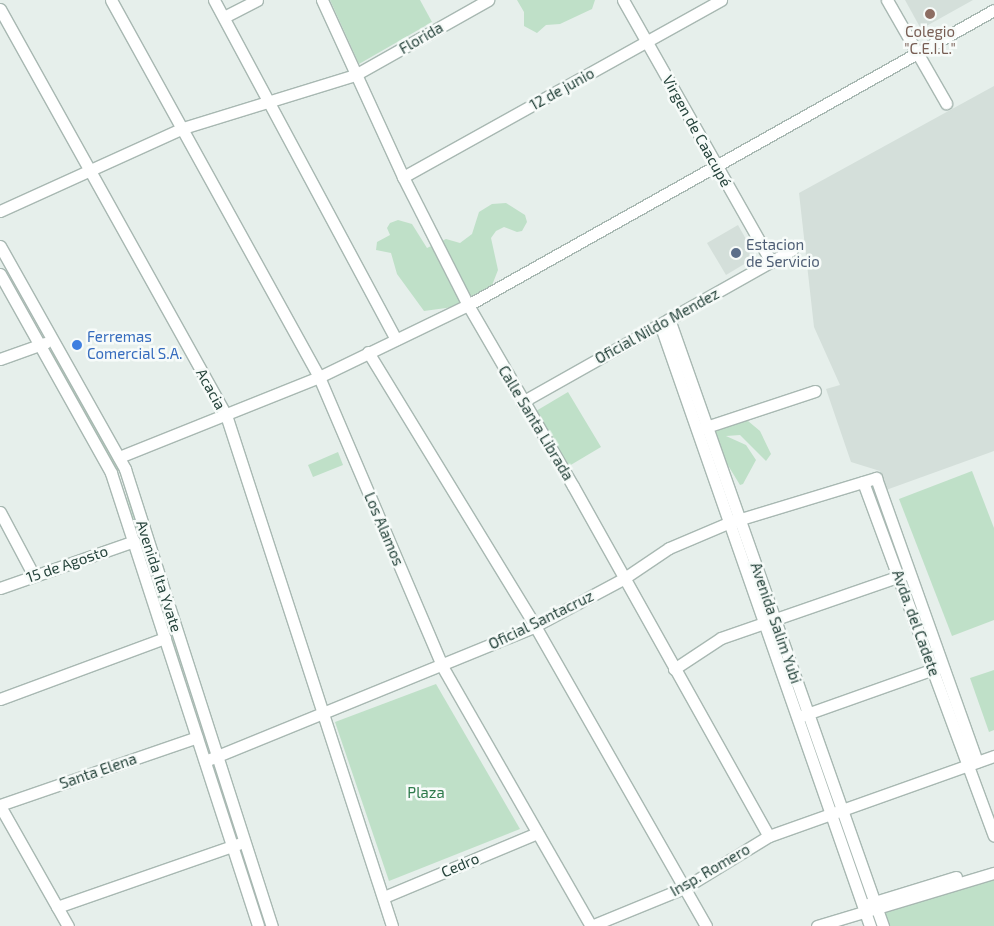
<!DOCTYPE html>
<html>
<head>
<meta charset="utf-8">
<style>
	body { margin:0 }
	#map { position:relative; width:994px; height:926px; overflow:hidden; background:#e6efeb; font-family:"Exo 2",sans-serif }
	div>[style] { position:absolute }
	.built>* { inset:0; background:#d4dfda }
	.green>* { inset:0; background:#bfe0c8 }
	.roads { filter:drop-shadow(1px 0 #a8b8b2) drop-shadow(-1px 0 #a8b8b2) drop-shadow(0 1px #a8b8b2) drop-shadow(0 -1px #a8b8b2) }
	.minor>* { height:11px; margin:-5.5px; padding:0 5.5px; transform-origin:5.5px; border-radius:5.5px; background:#fff }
	.dots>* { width:14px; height:14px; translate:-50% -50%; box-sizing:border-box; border:2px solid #f7fbf9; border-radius:50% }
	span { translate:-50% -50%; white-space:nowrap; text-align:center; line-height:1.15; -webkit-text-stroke:5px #f7fbf9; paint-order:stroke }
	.education-label { font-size:15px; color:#785e54 }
	.street-label { font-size:15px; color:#24423a }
	.service-label { font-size:15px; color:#4e5e75 }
	.left { translate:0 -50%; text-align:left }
	.shop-label { font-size:15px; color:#366cbe }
	.park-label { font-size:15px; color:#2d7a4b }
</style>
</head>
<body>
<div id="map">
	<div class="built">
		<i style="clip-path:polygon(905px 0,973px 0,921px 29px)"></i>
		<i style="clip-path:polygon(994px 86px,994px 451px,886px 490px,880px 471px,851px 462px,826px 389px,840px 385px,814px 327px,799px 193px)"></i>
		<i style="clip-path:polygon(738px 225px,756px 257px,726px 275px,707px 243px)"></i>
	</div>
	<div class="green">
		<i style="clip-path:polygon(330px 0,420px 0,432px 22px,359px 64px)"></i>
		<i style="clip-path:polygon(517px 0,595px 0,592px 9px,560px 24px,546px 25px,537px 33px,524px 26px,524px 12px)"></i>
		<i style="clip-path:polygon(506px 203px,525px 215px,527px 222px,522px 231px,517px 232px,504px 227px,496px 231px,491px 238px,498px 270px,489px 293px,468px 305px,424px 311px,397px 274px,391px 253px,376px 250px,377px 242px,390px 235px,387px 228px,390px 223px,398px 220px,412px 224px,427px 248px,446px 239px,460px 243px,472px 234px,479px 212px,492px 204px)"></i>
		<i style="clip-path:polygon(52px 350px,119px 470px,118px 472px,50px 353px)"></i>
		<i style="clip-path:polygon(568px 392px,601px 447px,569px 466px,536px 411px)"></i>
		<i style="clip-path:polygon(742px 416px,760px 431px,771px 454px,766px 461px,740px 435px,726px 436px,746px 445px,756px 460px,743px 484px,740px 485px,715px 444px,712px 432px)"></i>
		<i style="clip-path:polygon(338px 452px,343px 465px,313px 477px,308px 465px)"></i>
		<i style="clip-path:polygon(972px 471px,994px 528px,994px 620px,952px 636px,899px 499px)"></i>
		<i style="clip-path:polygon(127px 498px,129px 499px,208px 751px,206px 751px)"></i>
		<i style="clip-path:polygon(994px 670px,994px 730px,989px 732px,970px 678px)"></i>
		<i style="clip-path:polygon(436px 684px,520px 829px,389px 881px,335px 722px)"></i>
		<i style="clip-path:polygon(994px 876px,994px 926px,889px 926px,882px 908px)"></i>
	</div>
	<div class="roads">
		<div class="minor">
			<i style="left:111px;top:0;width:431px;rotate:61.1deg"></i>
			<i style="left:319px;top:377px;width:314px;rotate:66.9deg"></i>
			<i style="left:442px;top:666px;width:300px;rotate:60.2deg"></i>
			<i style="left:214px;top:0;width:385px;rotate:61.8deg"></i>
			<i style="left:322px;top:0;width:195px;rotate:65.4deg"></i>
			<i style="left:403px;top:177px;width:144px;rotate:63.1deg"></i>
			<i style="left:468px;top:305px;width:209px;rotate:59.9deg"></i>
			<i style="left:573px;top:486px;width:401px;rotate:60.8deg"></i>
			<i style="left:623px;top:0;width:301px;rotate:60.5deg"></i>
			<i style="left:887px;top:0;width:119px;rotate:60.2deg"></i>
			<i style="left:0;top:9px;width:465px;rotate:60.9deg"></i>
			<i style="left:226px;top:415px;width:537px;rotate:72deg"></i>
			<i style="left:224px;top:17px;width:37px;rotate:-27deg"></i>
			<i style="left:403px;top:177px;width:364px;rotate:-29.1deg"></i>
			<i style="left:0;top:211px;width:201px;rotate:-24.4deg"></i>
			<i style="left:183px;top:128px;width:180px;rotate:-17.1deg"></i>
			<i style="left:355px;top:75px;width:153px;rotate:-29.4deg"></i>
			<i style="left:0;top:246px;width:256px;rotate:60.7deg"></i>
			<i style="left:125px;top:469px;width:480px;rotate:72.2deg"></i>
			<i style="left:0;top:274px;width:228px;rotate:60.8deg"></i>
			<i style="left:111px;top:473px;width:476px;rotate:72deg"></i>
			<i style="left:669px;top:319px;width:644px;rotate:70.58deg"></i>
			<i style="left:660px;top:324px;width:638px;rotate:70.77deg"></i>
			<i style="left:368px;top:352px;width:321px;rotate:58.6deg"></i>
			<i style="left:535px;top:626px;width:345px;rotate:60.3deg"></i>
			<i style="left:0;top:359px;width:48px;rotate:-19.6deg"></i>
			<i style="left:522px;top:402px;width:310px;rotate:-29.4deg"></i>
			<i style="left:700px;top:429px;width:121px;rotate:-18.3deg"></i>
			<i style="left:119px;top:457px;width:215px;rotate:-21.8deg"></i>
			<i style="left:319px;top:377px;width:165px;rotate:-25.8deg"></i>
			<i style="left:468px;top:305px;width:603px;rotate:-29.29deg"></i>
			<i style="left:863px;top:482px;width:377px;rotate:69.7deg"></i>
			<i style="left:0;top:512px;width:72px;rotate:62deg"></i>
			<i style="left:0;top:588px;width:142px;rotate:-19.3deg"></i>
			<i style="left:674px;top:669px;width:56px;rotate:-33.4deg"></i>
			<i style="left:721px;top:638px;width:196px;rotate:-19.1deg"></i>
			<i style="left:0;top:699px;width:176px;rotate:-20.3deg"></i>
			<i style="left:801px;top:716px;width:146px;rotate:-19.5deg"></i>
			<i style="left:205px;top:761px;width:357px;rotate:-22.2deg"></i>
			<i style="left:535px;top:626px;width:100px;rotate:-28.1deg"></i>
			<i style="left:623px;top:579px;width:55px;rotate:-34deg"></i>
			<i style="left:669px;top:548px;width:64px;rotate:-23deg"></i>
			<i style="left:728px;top:523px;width:155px;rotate:-16.9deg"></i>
			<i style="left:876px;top:478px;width:301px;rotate:70.4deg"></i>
			<i style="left:0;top:805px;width:208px;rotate:-19deg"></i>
			<i style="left:0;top:806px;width:138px;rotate:60.5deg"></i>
			<i style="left:384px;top:897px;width:166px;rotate:-22.7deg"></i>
			<i style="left:868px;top:904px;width:92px;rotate:-17.1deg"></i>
			<i style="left:57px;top:907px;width:192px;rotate:-19.2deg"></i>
			<i style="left:591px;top:926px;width:100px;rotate:-22.2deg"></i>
			<i style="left:684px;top:888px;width:100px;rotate:-31.5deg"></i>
			<i style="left:769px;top:836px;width:239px;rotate:-19.6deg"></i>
			<i style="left:817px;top:926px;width:185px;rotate:-16.7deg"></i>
		</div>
	</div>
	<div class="dots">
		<i style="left:930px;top:14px;background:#8d6e63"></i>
		<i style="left:736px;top:253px;background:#5c6f8a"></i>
		<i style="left:77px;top:345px;background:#3f7fe0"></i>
	</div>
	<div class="education-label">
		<span style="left:930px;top:40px">Colegio<br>"C.E.I.L."</span>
	</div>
	<div class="street-label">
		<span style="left:421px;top:38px;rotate:-30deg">Florida</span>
		<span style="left:562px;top:89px;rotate:-29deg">12 de junio</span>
		<span style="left:697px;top:131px;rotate:61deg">Virgen de Caacupé</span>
		<span style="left:657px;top:326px;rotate:-29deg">Oficial Nildo Mendez</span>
		<span style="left:211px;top:389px;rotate:61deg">Acacia</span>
		<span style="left:536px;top:423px;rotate:59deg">Calle Santa Librada</span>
		<span style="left:384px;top:529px;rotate:67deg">Los Alamos</span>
		<span style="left:67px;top:564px;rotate:-19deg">15 de Agosto</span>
		<span style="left:159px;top:576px;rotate:72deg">Avenida Ita Yvate</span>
		<span style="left:541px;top:620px;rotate:-26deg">Oficial Santacruz</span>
		<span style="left:776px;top:623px;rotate:71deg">Avenida Salim Yubi</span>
		<span style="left:916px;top:623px;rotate:70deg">Avda. del Cadete</span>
		<span style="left:98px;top:771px;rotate:-19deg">Santa Elena</span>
		<span style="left:460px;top:865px;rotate:-23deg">Cedro</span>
		<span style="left:710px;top:870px;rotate:-30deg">Insp. Romero</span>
	</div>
	<div class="service-label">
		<span class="left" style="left:746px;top:253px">Estacion<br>de Servicio</span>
	</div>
	<div class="shop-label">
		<span class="left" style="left:87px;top:345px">Ferremas<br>Comercial S.A.</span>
	</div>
	<div class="park-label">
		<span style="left:426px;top:793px">Plaza</span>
	</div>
</div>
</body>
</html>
